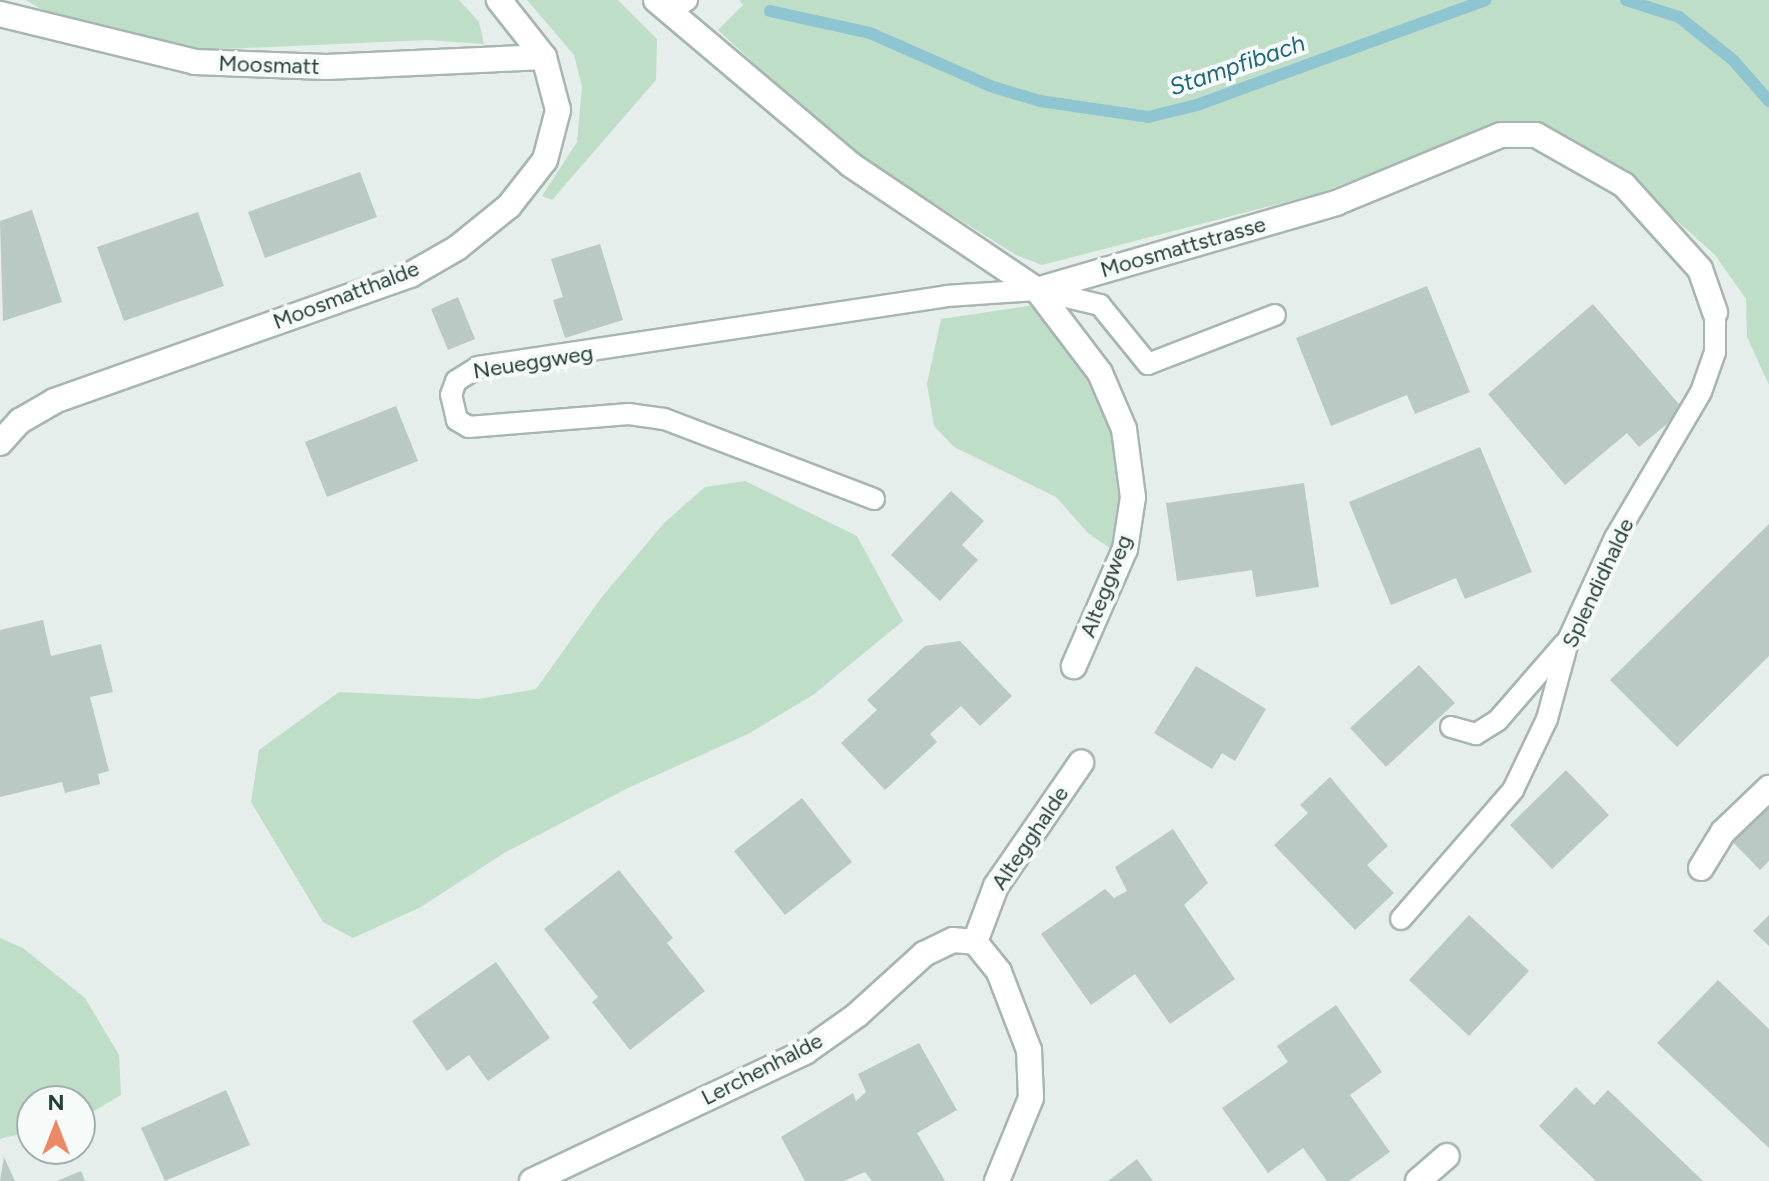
<!DOCTYPE html>
<html>
<head>
<meta charset="utf-8">
<style>
	body { margin:0 }
	#map { position:relative; width:1769px; height:1181px; overflow:hidden; background:#e5eeea; font-family:Figtree,sans-serif }
	div>[style] { position:absolute }
	.green>* { inset:0; background:#bfdec8 }
	.stream>* { height:12px; margin:-6px; padding:0 6px; transform-origin:6px; border-radius:6px; background:#8fc5d1 }
	.building>* { inset:0; background:#bac9c3 }
	.roads { filter:drop-shadow(2px 0 #a7b6b1) drop-shadow(-2px 0 #a7b6b1) drop-shadow(0 2px #a7b6b1) drop-shadow(0 -2px #a7b6b1) }
	.service>* { height:20px; margin:-10px; padding:0 10px; transform-origin:10px; border-radius:10px; background:#fff }
	.minor>* { height:24px; margin:-12px; padding:0 12px; transform-origin:12px; border-radius:12px; background:#fff }
	span { translate:-50% -50%; white-space:nowrap; text-align:center; line-height:1.15; -webkit-text-stroke:8px #f6faf8; paint-order:stroke }
	.street-label { font-size:22px; color:#243f39 }
	.water-label { font-size:24px; color:#1f697b; font-style:italic }
	.north { position:absolute; left:16px; top:1085px; width:80px; height:80px; box-sizing:border-box; background:#f6faf8; border:2px solid #a2afac; border-radius:50%; rotate:0deg; font-size:22px; font-weight:700; line-height:32px; text-align:center; color:#243f39 }
	.north::after { content:''; display:block; margin:auto; width:28px; height:36px; background:#ee8862; clip-path:polygon(50% 0,100% 100%,50% 72%,0 100%) }
</style>
</head>
<body>
<div id="map">
	<div class="green">
		<i style="clip-path:polygon(26px 0,459px 0,479px 22px,484px 44px,427px 40px,202px 50px,140px 40px,46px 12px)"></i>
		<i style="clip-path:polygon(527px 0,618px 0,657px 39px,656px 80px,552px 200px,542px 196px,577px 142px,582px 87px,574px 55px)"></i>
		<i style="clip-path:polygon(739px 0,1769px 0,1769px 385px,1747px 337px,1746px 299px,1715px 255px,1646px 193px,1493px 127px,1317px 194px,1042px 265px,1016px 255px,846px 148px,718px 30px,743px 5px)"></i>
		<i style="clip-path:polygon(1035px 305px,1110px 408px,1128px 487px,1114px 551px,1088px 533px,1056px 497px,954px 447px,934px 426px,927px 384px,941px 319px)"></i>
		<i style="clip-path:polygon(745px 481px,857px 536px,903px 621px,813px 695px,748px 734px,628px 788px,504px 853px,421px 907px,353px 938px,323px 922px,251px 802px,259px 750px,339px 692px,479px 699px,536px 689px,601px 598px,664px 523px,705px 487px)"></i>
		<i style="clip-path:polygon(0 938px,23px 948px,85px 998px,119px 1055px,121px 1095px,80px 1119px,80px 1101px,32px 1101px,32px 1131px,0 1139px)"></i>
	</div>
	<div class="stream">
		<i style="left:1626px;top:0;width:56px;rotate:17.8deg"></i>
		<i style="left:1679px;top:17px;width:69px;rotate:38.5deg"></i>
		<i style="left:1733px;top:60px;width:55px;rotate:48.7deg"></i>
		<i style="left:770px;top:11px;width:102px;rotate:12.4deg"></i>
		<i style="left:870px;top:33px;width:131px;rotate:23.8deg"></i>
		<i style="left:990px;top:86px;width:52px;rotate:16.7deg"></i>
		<i style="left:1040px;top:101px;width:109px;rotate:8.4deg"></i>
		<i style="left:1148px;top:117px;width:50px;rotate:-13.8deg"></i>
		<i style="left:1197px;top:105px;width:307px;rotate:-20deg"></i>
	</div>
	<div class="building">
		<i style="clip-path:polygon(360px 172px,377px 217px,265px 258px,248px 212px)"></i>
		<i style="clip-path:polygon(32px 210px,62px 302px,3px 321px,0 221px)"></i>
		<i style="clip-path:polygon(198px 212px,224px 286px,124px 321px,97px 247px)"></i>
		<i style="clip-path:polygon(600px 244px,623px 320px,565px 338px,553px 300px,563px 297px,551px 259px)"></i>
		<i style="clip-path:polygon(1427px 286px,1470px 392px,1415px 414px,1407px 395px,1331px 426px,1296px 338px)"></i>
		<i style="clip-path:polygon(458px 297px,475px 339px,448px 350px,431px 309px)"></i>
		<i style="clip-path:polygon(1593px 304px,1684px 410px,1639px 447px,1627px 433px,1565px 485px,1488px 394px)"></i>
		<i style="clip-path:polygon(396px 406px,418px 461px,327px 497px,305px 442px)"></i>
		<i style="clip-path:polygon(1480px 447px,1532px 572px,1465px 599px,1456px 578px,1391px 605px,1349px 502px)"></i>
		<i style="clip-path:polygon(1304px 483px,1319px 587px,1256px 597px,1252px 570px,1177px 581px,1166px 503px)"></i>
		<i style="clip-path:polygon(951px 491px,984px 521px,962px 545px,978px 560px,940px 601px,891px 555px)"></i>
		<i style="clip-path:polygon(1769px 524px,1769px 656px,1677px 747px,1610px 680px)"></i>
		<i style="clip-path:polygon(43px 620px,51px 656px,101px 644px,113px 692px,90px 697px,109px 771px,98px 774px,100px 784px,65px 793px,62px 782px,0 797px,0 630px)"></i>
		<i style="clip-path:polygon(960px 641px,1012px 696px,980px 726px,961px 706px,930px 734px,937px 742px,885px 790px,841px 743px,877px 710px,867px 700px,925px 646px)"></i>
		<i style="clip-path:polygon(1419px 665px,1455px 703px,1386px 767px,1350px 728px)"></i>
		<i style="clip-path:polygon(1196px 666px,1266px 709px,1235px 761px,1222px 753px,1212px 769px,1154px 733px)"></i>
		<i style="clip-path:polygon(1566px 770px,1609px 815px,1552px 869px,1510px 825px)"></i>
		<i style="clip-path:polygon(1330px 777px,1388px 846px,1367px 865px,1394px 893px,1355px 930px,1274px 845px,1308px 813px,1300px 805px)"></i>
		<i style="clip-path:polygon(1769px 788px,1769px 861px,1760px 870px,1723px 832px)"></i>
		<i style="clip-path:polygon(802px 798px,852px 862px,785px 915px,734px 851px)"></i>
		<i style="clip-path:polygon(1173px 829px,1208px 883px,1184px 905px,1235px 979px,1170px 1024px,1135px 974px,1091px 1005px,1041px 934px,1105px 889px,1114px 898px,1127px 891px,1115px 867px)"></i>
		<i style="clip-path:polygon(619px 870px,673px 938px,667px 943px,705px 991px,630px 1050px,592px 1002px,598px 997px,544px 929px)"></i>
		<i style="clip-path:polygon(1469px 915px,1529px 971px,1469px 1036px,1409px 980px)"></i>
		<i style="clip-path:polygon(1769px 915px,1769px 946px,1753px 931px)"></i>
		<i style="clip-path:polygon(496px 962px,550px 1038px,488px 1081px,469px 1055px,447px 1071px,412px 1021px)"></i>
		<i style="clip-path:polygon(1718px 980px,1769px 1029px,1769px 1148px,1657px 1043px)"></i>
		<i style="clip-path:polygon(1336px 1005px,1382px 1072px,1350px 1095px,1390px 1152px,1349px 1181px,1327px 1181px,1303px 1148px,1268px 1173px,1222px 1108px,1288px 1062px,1277px 1046px)"></i>
		<i style="clip-path:polygon(919px 1043px,957px 1110px,917px 1133px,945px 1181px,872px 1181px,865px 1172px,844px 1181px,805px 1181px,781px 1137px,853px 1093px,856px 1101px,866px 1092px,858px 1074px)"></i>
		<i style="clip-path:polygon(1576px 1087px,1594px 1105px,1608px 1090px,1703px 1181px,1596px 1181px,1539px 1126px)"></i>
		<i style="clip-path:polygon(226px 1090px,250px 1145px,165px 1181px,141px 1128px)"></i>
		<i style="clip-path:polygon(4px 1157px,15px 1181px,0 1181px)"></i>
		<i style="clip-path:polygon(1137px 1159px,1153px 1181px,1108px 1181px)"></i>
		<i style="clip-path:polygon(81px 1171px,85px 1181px,57px 1181px)"></i>
	</div>
	<div class="roads">
		<div class="service">
			<i style="left:669px;top:11px;width:21px;rotate:-31deg"></i>
			<i style="left:874px;top:499px;width:225px;rotate:-159.1deg"></i>
			<i style="left:664px;top:419px;width:35px;rotate:-172deg"></i>
			<i style="left:629px;top:414px;width:161px;rotate:175.4deg"></i>
			<i style="left:469px;top:427px;width:14px;rotate:-150deg"></i>
			<i style="left:457px;top:420px;width:26px;rotate:-103deg"></i>
			<i style="left:451px;top:395px;width:15px;rotate:-70deg"></i>
			<i style="left:456px;top:381px;width:26px;rotate:-32deg"></i>
			<i style="left:478px;top:367px;width:473px;rotate:-8.6deg"></i>
			<i style="left:946px;top:296px;width:91px;rotate:-3.8deg"></i>
			<i style="left:1037px;top:290px;width:65px;rotate:13.4deg"></i>
			<i style="left:1100px;top:305px;width:76px;rotate:50.9deg"></i>
			<i style="left:1148px;top:364px;width:136px;rotate:-21.1deg"></i>
			<i style="left:1451px;top:727px;width:26px;rotate:16deg"></i>
			<i style="left:1476px;top:734px;width:26px;rotate:-32deg"></i>
			<i style="left:1498px;top:720px;width:101px;rotate:-49deg"></i>
			<i style="left:1401px;top:919px;width:171px;rotate:-49deg"></i>
			<i style="left:1513px;top:790px;width:79px;rotate:-64.4deg"></i>
			<i style="left:1547px;top:719px;width:84px;rotate:-74.8deg"></i>
			<i style="left:1569px;top:638px;width:110px;rotate:-65.3deg"></i>
			<i style="left:1615px;top:538px;width:169px;rotate:-59.5deg"></i>
			<i style="left:1701px;top:392px;width:42px;rotate:-70.7deg"></i>
			<i style="left:1715px;top:352px;width:40px;rotate:-90deg"></i>
		</div>
		<div class="minor">
			<i style="left:656px;top:0;width:255px;rotate:40.2deg"></i>
			<i style="left:851px;top:165px;width:224px;rotate:33.9deg"></i>
			<i style="left:1037px;top:290px;width:104px;rotate:52.8deg"></i>
			<i style="left:1100px;top:373px;width:61px;rotate:66.8deg"></i>
			<i style="left:1124px;top:429px;width:69px;rotate:82.5deg"></i>
			<i style="left:1133px;top:497px;width:53px;rotate:98.7deg"></i>
			<i style="left:1125px;top:549px;width:128px;rotate:113.6deg"></i>
			<i style="left:0;top:14px;width:201px;rotate:13.8deg"></i>
			<i style="left:195px;top:62px;width:131px;rotate:2.2deg"></i>
			<i style="left:326px;top:67px;width:218px;rotate:-2.6deg"></i>
			<i style="left:1037px;top:290px;width:311px;rotate:-16.2deg"></i>
			<i style="left:1336px;top:203px;width:178px;rotate:-22.4deg"></i>
			<i style="left:1501px;top:135px;width:35px"></i>
			<i style="left:1536px;top:135px;width:101px;rotate:29.6deg"></i>
			<i style="left:1624px;top:185px;width:113px;rotate:47.9deg"></i>
			<i style="left:1700px;top:269px;width:46px;rotate:70.8deg"></i>
			<i style="left:0;top:443px;width:30px;rotate:-48deg"></i>
			<i style="left:20px;top:421px;width:39px;rotate:-30deg"></i>
			<i style="left:54px;top:401px;width:378px;rotate:-19.5deg"></i>
			<i style="left:410px;top:275px;width:54px;rotate:-29.9deg"></i>
			<i style="left:457px;top:248px;width:67px;rotate:-38.9deg"></i>
			<i style="left:509px;top:206px;width:58px;rotate:-52deg"></i>
			<i style="left:545px;top:160px;width:52px;rotate:-75.4deg"></i>
			<i style="left:558px;top:110px;width:55px;rotate:-104.8deg"></i>
			<i style="left:544px;top:57px;width:73px;rotate:-128.3deg"></i>
			<i style="left:1701px;top:868px;width:42px;rotate:-58.6deg"></i>
			<i style="left:1723px;top:832px;width:64px;rotate:-43.7deg"></i>
			<i style="left:975px;top:942px;width:38px;rotate:51deg"></i>
			<i style="left:999px;top:972px;width:84px;rotate:69deg"></i>
			<i style="left:1029px;top:1050px;width:48px;rotate:87.6deg"></i>
			<i style="left:1031px;top:1098px;width:90px;rotate:112.3deg"></i>
			<i style="left:975px;top:942px;width:60px;rotate:-69.4deg"></i>
			<i style="left:996px;top:886px;width:150px;rotate:-55.4deg"></i>
			<i style="left:532px;top:1181px;width:302px;rotate:-25.3deg"></i>
			<i style="left:805px;top:1052px;width:64px;rotate:-35.4deg"></i>
			<i style="left:857px;top:1015px;width:91px;rotate:-42.3deg"></i>
			<i style="left:924px;top:954px;width:32px;rotate:-26deg"></i>
			<i style="left:953px;top:940px;width:22px;rotate:5deg"></i>
			<i style="left:1418px;top:1181px;width:38px;rotate:-41deg"></i>
		</div>
	</div>
	<div class="street-label">
		<span style="left:269px;top:65px;rotate:2deg">Moosmatt</span>
		<span style="left:1183px;top:247px;rotate:-16deg">Moosmattstrasse</span>
		<span style="left:346px;top:295px;rotate:-21deg">Moosmatthalde</span>
		<span style="left:533px;top:362px;rotate:-9deg">Neueggweg</span>
		<span style="left:1598px;top:583px;rotate:-65deg">Splendidhalde</span>
		<span style="left:1106px;top:586px;rotate:-69deg">Alteggweg</span>
		<span style="left:1030px;top:838px;rotate:-56deg">Altegghalde</span>
		<span style="left:762px;top:1069px;rotate:-27deg">Lerchenhalde</span>
	</div>
	<div class="water-label">
		<span style="left:1237px;top:65px;rotate:-19deg">Stampfibach</span>
	</div>
	<div class="north">N</div>
</div>
</body>
</html>
